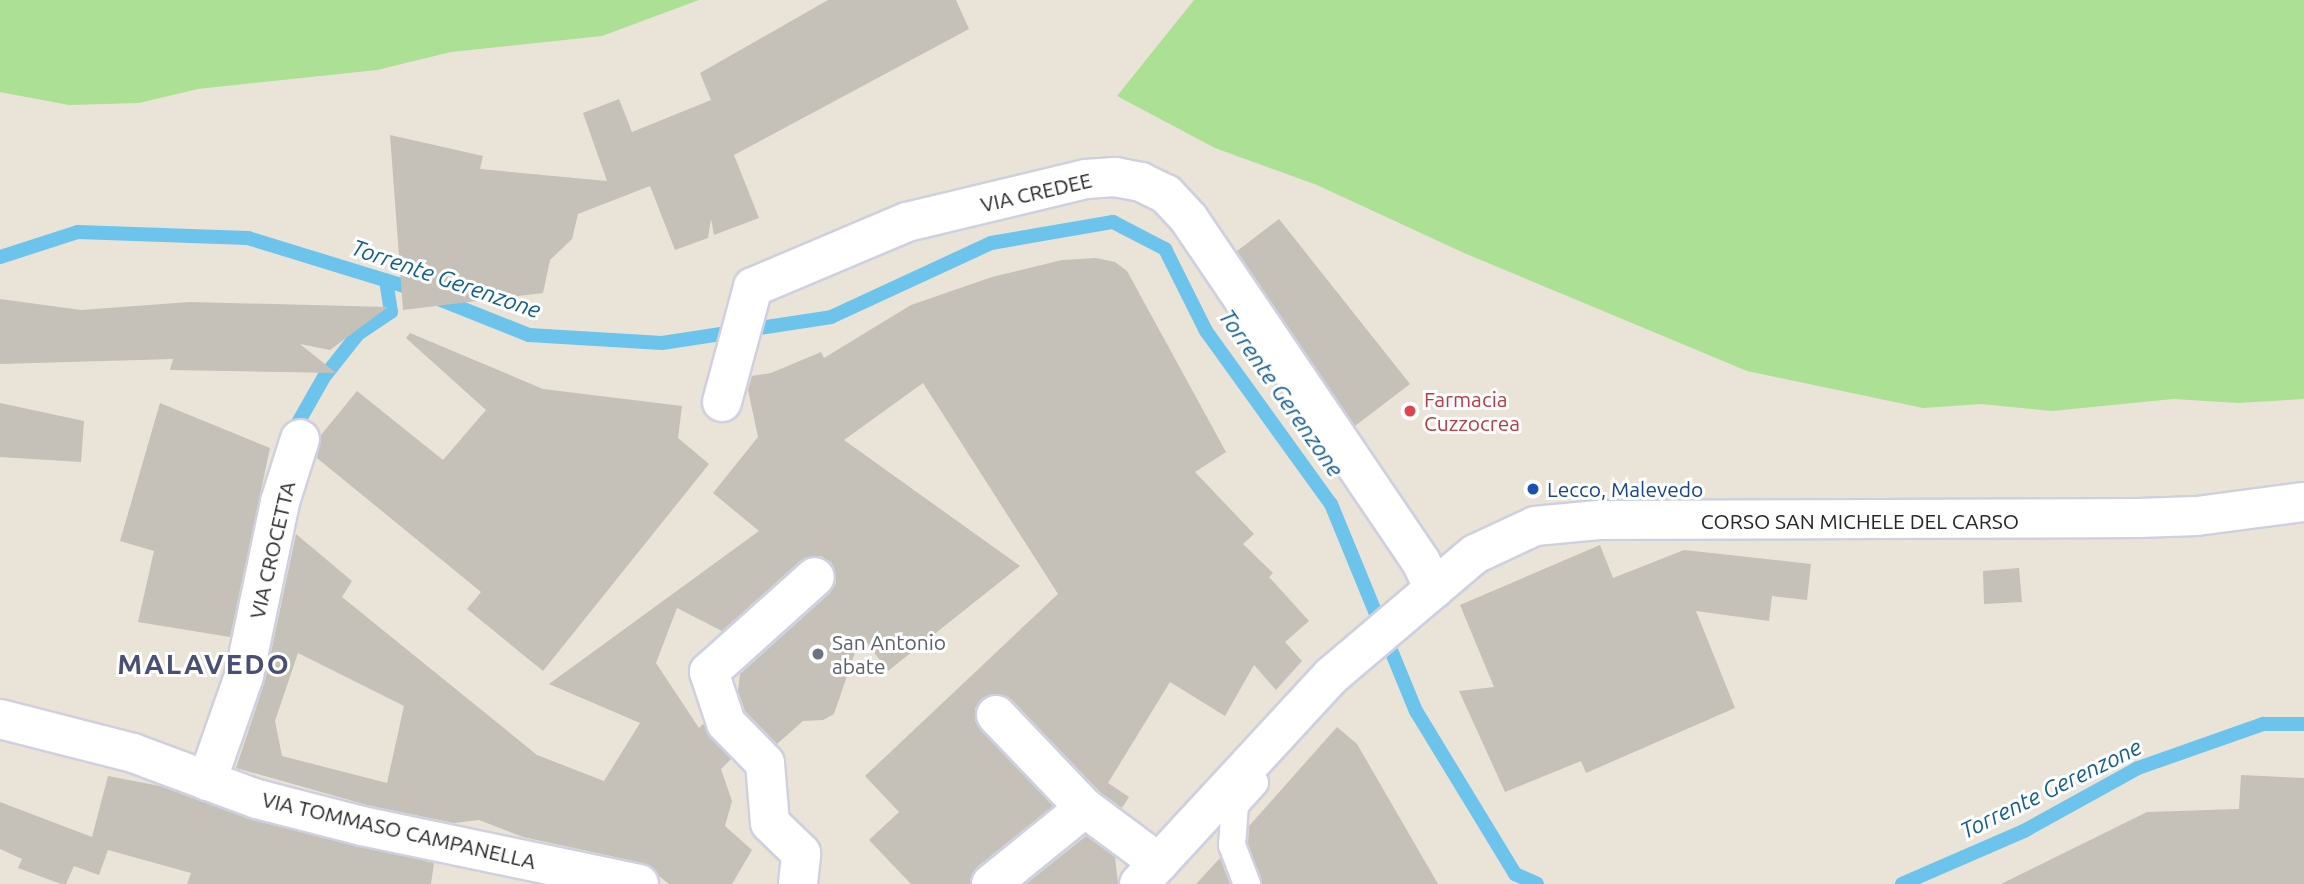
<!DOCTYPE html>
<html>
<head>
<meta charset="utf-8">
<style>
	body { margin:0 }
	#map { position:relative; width:2304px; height:884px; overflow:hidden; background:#eae3d8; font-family:Ubuntu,sans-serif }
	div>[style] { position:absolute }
	.green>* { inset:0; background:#abe095 }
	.stream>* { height:14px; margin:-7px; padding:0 7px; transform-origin:7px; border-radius:7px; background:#6cc3eb }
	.building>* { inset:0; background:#c5c0b8 }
	.roads { filter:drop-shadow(2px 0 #ced0e0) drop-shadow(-2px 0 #ced0e0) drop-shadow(0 2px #ced0e0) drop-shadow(0 -2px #ced0e0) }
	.service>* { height:26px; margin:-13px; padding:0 13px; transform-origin:13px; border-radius:13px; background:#fff }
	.pedestrian>* { height:38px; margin:-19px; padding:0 19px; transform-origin:19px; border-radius:19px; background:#fff }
	.minor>* { height:38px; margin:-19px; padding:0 19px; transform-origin:19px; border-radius:19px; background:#fff }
	.secondary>* { height:38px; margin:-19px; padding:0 19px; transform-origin:19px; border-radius:19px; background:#fff }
	.dots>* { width:19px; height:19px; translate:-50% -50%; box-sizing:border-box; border:4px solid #fff; border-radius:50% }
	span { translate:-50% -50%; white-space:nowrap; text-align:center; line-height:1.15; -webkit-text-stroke:6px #fff; paint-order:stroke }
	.street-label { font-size:21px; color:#272727 }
	.health-label { font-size:21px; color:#be3a42 }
	.left { translate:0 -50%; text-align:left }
	.transit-label { font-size:21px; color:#164399 }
	.worship-label { font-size:21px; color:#5b616d }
	.water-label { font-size:23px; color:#105e92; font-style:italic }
	.district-label { font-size:28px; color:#494f76; font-weight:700; letter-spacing:2px }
</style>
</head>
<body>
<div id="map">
	<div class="green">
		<i style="clip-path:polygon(0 0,699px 0,602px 36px,451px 52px,377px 70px,198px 89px,139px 103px,69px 105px,0 92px)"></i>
		<i style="clip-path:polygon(1194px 0,2304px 0,2304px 399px,2238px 403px,2173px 399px,2052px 411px,1981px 404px,1923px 408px,1747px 371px,1464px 253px,1317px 185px,1215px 148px,1117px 96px)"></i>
	</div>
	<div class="stream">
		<i style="left:0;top:257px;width:82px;rotate:-17.8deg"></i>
		<i style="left:78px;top:232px;width:170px;rotate:2deg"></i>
		<i style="left:248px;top:238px;width:177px;rotate:17.1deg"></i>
		<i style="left:436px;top:298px;width:100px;rotate:21.7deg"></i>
		<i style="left:529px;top:335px;width:133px;rotate:3.4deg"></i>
		<i style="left:662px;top:343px;width:171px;rotate:-8.7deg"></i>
		<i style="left:831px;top:317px;width:176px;rotate:-24.8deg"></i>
		<i style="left:991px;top:243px;width:124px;rotate:-9.8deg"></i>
		<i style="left:1113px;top:222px;width:59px;rotate:27.4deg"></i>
		<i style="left:1165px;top:249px;width:92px;rotate:63.4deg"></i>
		<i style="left:1206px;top:331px;width:213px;rotate:54.2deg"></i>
		<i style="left:1331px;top:504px;width:224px;rotate:67.7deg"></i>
		<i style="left:1416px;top:711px;width:191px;rotate:58.7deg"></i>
		<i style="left:1515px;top:874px;width:24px;rotate:24deg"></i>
		<i style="left:295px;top:428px;width:59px;rotate:-60.4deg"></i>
		<i style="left:324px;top:377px;width:55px;rotate:-51.7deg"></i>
		<i style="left:358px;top:334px;width:40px;rotate:-34deg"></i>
		<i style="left:391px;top:312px;width:32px;rotate:-99deg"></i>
		<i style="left:1902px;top:884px;width:133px;rotate:-23.5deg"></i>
		<i style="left:2024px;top:831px;width:130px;rotate:-28.9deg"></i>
		<i style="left:2138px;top:768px;width:133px;rotate:-19.4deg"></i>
		<i style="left:2263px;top:724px;width:41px"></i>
	</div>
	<div class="building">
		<i style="clip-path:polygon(828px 0,956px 0,969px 29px,734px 155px,759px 218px,714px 235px,711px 219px,708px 238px,675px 250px,650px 186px,578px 214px,572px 239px,550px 260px,543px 293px,403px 310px,390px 135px,483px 156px,480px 169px,607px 181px,583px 113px,619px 99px,632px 132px,711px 100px,700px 73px)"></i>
		<i style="clip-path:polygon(1279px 219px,1410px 384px,1355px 426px,1237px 251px)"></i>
		<i style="clip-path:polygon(evenodd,1096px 258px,1115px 262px,1127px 271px,1226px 452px,1195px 472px,1254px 534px,1243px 544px,1273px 573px,1269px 577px,1309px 621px,1285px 642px,1302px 661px,1276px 690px,1254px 665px,1225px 716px,1170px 682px,1108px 783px,1129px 797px,1122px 808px,1100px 792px,1012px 700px,991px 694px,975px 708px,975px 721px,1053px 806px,977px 867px,970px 884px,911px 884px,869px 840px,899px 812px,865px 776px,1058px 594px,923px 383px,844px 440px,1020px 566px,888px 671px,861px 635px,834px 714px,823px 720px,803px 721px,777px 744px,745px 711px,738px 691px,740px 674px,830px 593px,836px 583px,832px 563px,821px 556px,801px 560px,722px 631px,677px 608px,656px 663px,699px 728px,703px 724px,731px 759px,721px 769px,732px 801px,725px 826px,752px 850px,732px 884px,669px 884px,643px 863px,523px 837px,479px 820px,454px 823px,367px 805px,236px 768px,265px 681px,296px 534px,352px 581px,342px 597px,537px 755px,604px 781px,640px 723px,549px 684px,759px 531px,713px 493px,758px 437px,748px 390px,752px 376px,771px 373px,821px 352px,824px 358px,911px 305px,992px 277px,1062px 260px,1096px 258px,298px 653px,404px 706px,387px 783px,282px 756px,275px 721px,298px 653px)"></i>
		<i style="clip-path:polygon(0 299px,81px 310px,190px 302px,388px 307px,330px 350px,300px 344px,336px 373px,170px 370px,173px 359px,0 364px)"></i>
		<i style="clip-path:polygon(410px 333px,543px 389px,682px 406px,678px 438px,709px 464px,543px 671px,467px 609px,481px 592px,317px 458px,321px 435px,357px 391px,443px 460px,486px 410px,406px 338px)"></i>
		<i style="clip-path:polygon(0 403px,84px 421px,81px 462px,0 457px)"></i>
		<i style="clip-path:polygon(160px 403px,270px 448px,230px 637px,138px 622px,154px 551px,120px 541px)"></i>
		<i style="clip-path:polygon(1600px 545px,1613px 578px,1684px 550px,1811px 564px,1807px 600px,1772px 596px,1769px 621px,1696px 611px,1735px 708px,1586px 773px,1581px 761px,1505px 792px,1459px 691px,1494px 687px,1460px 605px)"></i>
		<i style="clip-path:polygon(2019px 568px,2022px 602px,1984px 604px,1983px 571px)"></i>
		<i style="clip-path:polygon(1337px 727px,1357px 744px,1438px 884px,1262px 884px,1248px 843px,1249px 826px)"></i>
		<i style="clip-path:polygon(2241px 775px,2304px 778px,2304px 884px,2001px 884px,2147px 812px,2239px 809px)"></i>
		<i style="clip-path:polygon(108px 776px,160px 786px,252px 820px,434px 863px,431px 884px,187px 884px,191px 873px,108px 850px,99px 875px,74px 866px,66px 884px,61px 884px,18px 868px,22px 859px,0 849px,0 802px,92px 837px)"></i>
		<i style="clip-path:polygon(1086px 836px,1115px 857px,1118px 884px,1026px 884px)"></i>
		<i style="clip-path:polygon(1220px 858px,1230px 884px,1196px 884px)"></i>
	</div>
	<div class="roads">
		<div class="service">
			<i style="left:1247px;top:884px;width:42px;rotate:-111deg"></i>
			<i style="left:1232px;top:845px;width:40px;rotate:-85.7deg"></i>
			<i style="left:1235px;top:805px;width:30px;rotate:-48deg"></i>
		</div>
		<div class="pedestrian">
			<i style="left:991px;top:884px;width:121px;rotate:-39deg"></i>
		</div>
		<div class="minor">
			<i style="left:722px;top:402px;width:119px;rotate:-74.9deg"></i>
			<i style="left:753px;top:287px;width:167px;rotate:-22.9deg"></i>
			<i style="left:907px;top:222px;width:184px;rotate:-13.5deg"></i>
			<i style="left:1086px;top:179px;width:29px;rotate:-4deg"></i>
			<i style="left:1115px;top:177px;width:26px;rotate:11deg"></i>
			<i style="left:1141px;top:182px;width:28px;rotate:26deg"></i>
			<i style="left:1166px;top:194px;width:34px;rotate:47deg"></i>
			<i style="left:1189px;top:219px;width:414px;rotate:55.9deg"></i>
			<i style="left:1421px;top:562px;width:30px;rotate:64deg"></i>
			<i style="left:996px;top:715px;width:129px;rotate:46.3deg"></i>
			<i style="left:1085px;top:808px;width:92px;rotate:36.6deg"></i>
			<i style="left:0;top:719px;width:137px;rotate:14.3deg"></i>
			<i style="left:133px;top:753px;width:132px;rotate:20.4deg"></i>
			<i style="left:257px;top:799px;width:108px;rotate:14.4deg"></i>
			<i style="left:362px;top:826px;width:283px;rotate:11.8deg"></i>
			<i style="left:207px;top:781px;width:111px;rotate:-70.6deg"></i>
			<i style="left:244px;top:676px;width:178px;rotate:-78.3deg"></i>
			<i style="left:280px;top:502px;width:66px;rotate:-72.4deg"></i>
			<i style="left:798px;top:884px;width:31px;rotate:-84deg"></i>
			<i style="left:801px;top:853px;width:43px;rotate:-135.9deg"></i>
			<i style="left:770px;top:823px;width:60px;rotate:-94.8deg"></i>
			<i style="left:765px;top:763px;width:56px;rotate:-134.3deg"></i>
			<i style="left:726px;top:723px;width:54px;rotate:-108.4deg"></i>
			<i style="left:709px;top:672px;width:142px;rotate:-41.9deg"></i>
		</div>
		<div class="secondary">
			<i style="left:1139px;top:884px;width:283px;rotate:-47.3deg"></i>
			<i style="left:1331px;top:676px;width:189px;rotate:-40.3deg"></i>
			<i style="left:1475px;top:554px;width:66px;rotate:-25deg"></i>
			<i style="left:1535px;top:526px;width:64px;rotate:-5.4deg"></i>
			<i style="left:1599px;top:520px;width:539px;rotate:-0.21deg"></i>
			<i style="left:2138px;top:518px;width:59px;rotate:-1.9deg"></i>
			<i style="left:2197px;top:516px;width:108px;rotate:-7.5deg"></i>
		</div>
	</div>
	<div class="dots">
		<i style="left:1410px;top:411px;background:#e0444e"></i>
		<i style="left:1533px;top:489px;background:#1a4fb4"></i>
		<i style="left:818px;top:654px;background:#6b7280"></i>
	</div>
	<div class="street-label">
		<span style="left:1036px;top:192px;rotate:-13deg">VIA CREDEE</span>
		<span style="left:1860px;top:521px">CORSO SAN MICHELE DEL CARSO</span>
		<span style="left:272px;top:550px;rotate:-77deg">VIA CROCETTA</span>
		<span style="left:399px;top:830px;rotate:13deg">VIA TOMMASO CAMPANELLA</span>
	</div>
	<div class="health-label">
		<span class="left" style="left:1424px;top:411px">Farmacia<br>Cuzzocrea</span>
	</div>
	<div class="transit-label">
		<span class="left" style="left:1547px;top:489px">Lecco, Malevedo</span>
	</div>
	<div class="worship-label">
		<span class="left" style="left:832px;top:654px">San Antonio<br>abate</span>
	</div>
	<div class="water-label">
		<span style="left:446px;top:279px;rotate:19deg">Torrente Gerenzone</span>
		<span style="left:1281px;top:393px;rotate:55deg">Torrente Gerenzone</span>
		<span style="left:2051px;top:789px;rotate:-26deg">Torrente Gerenzone</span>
	</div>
	<div class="district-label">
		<span style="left:204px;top:664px">MALAVEDO</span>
	</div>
</div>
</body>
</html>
